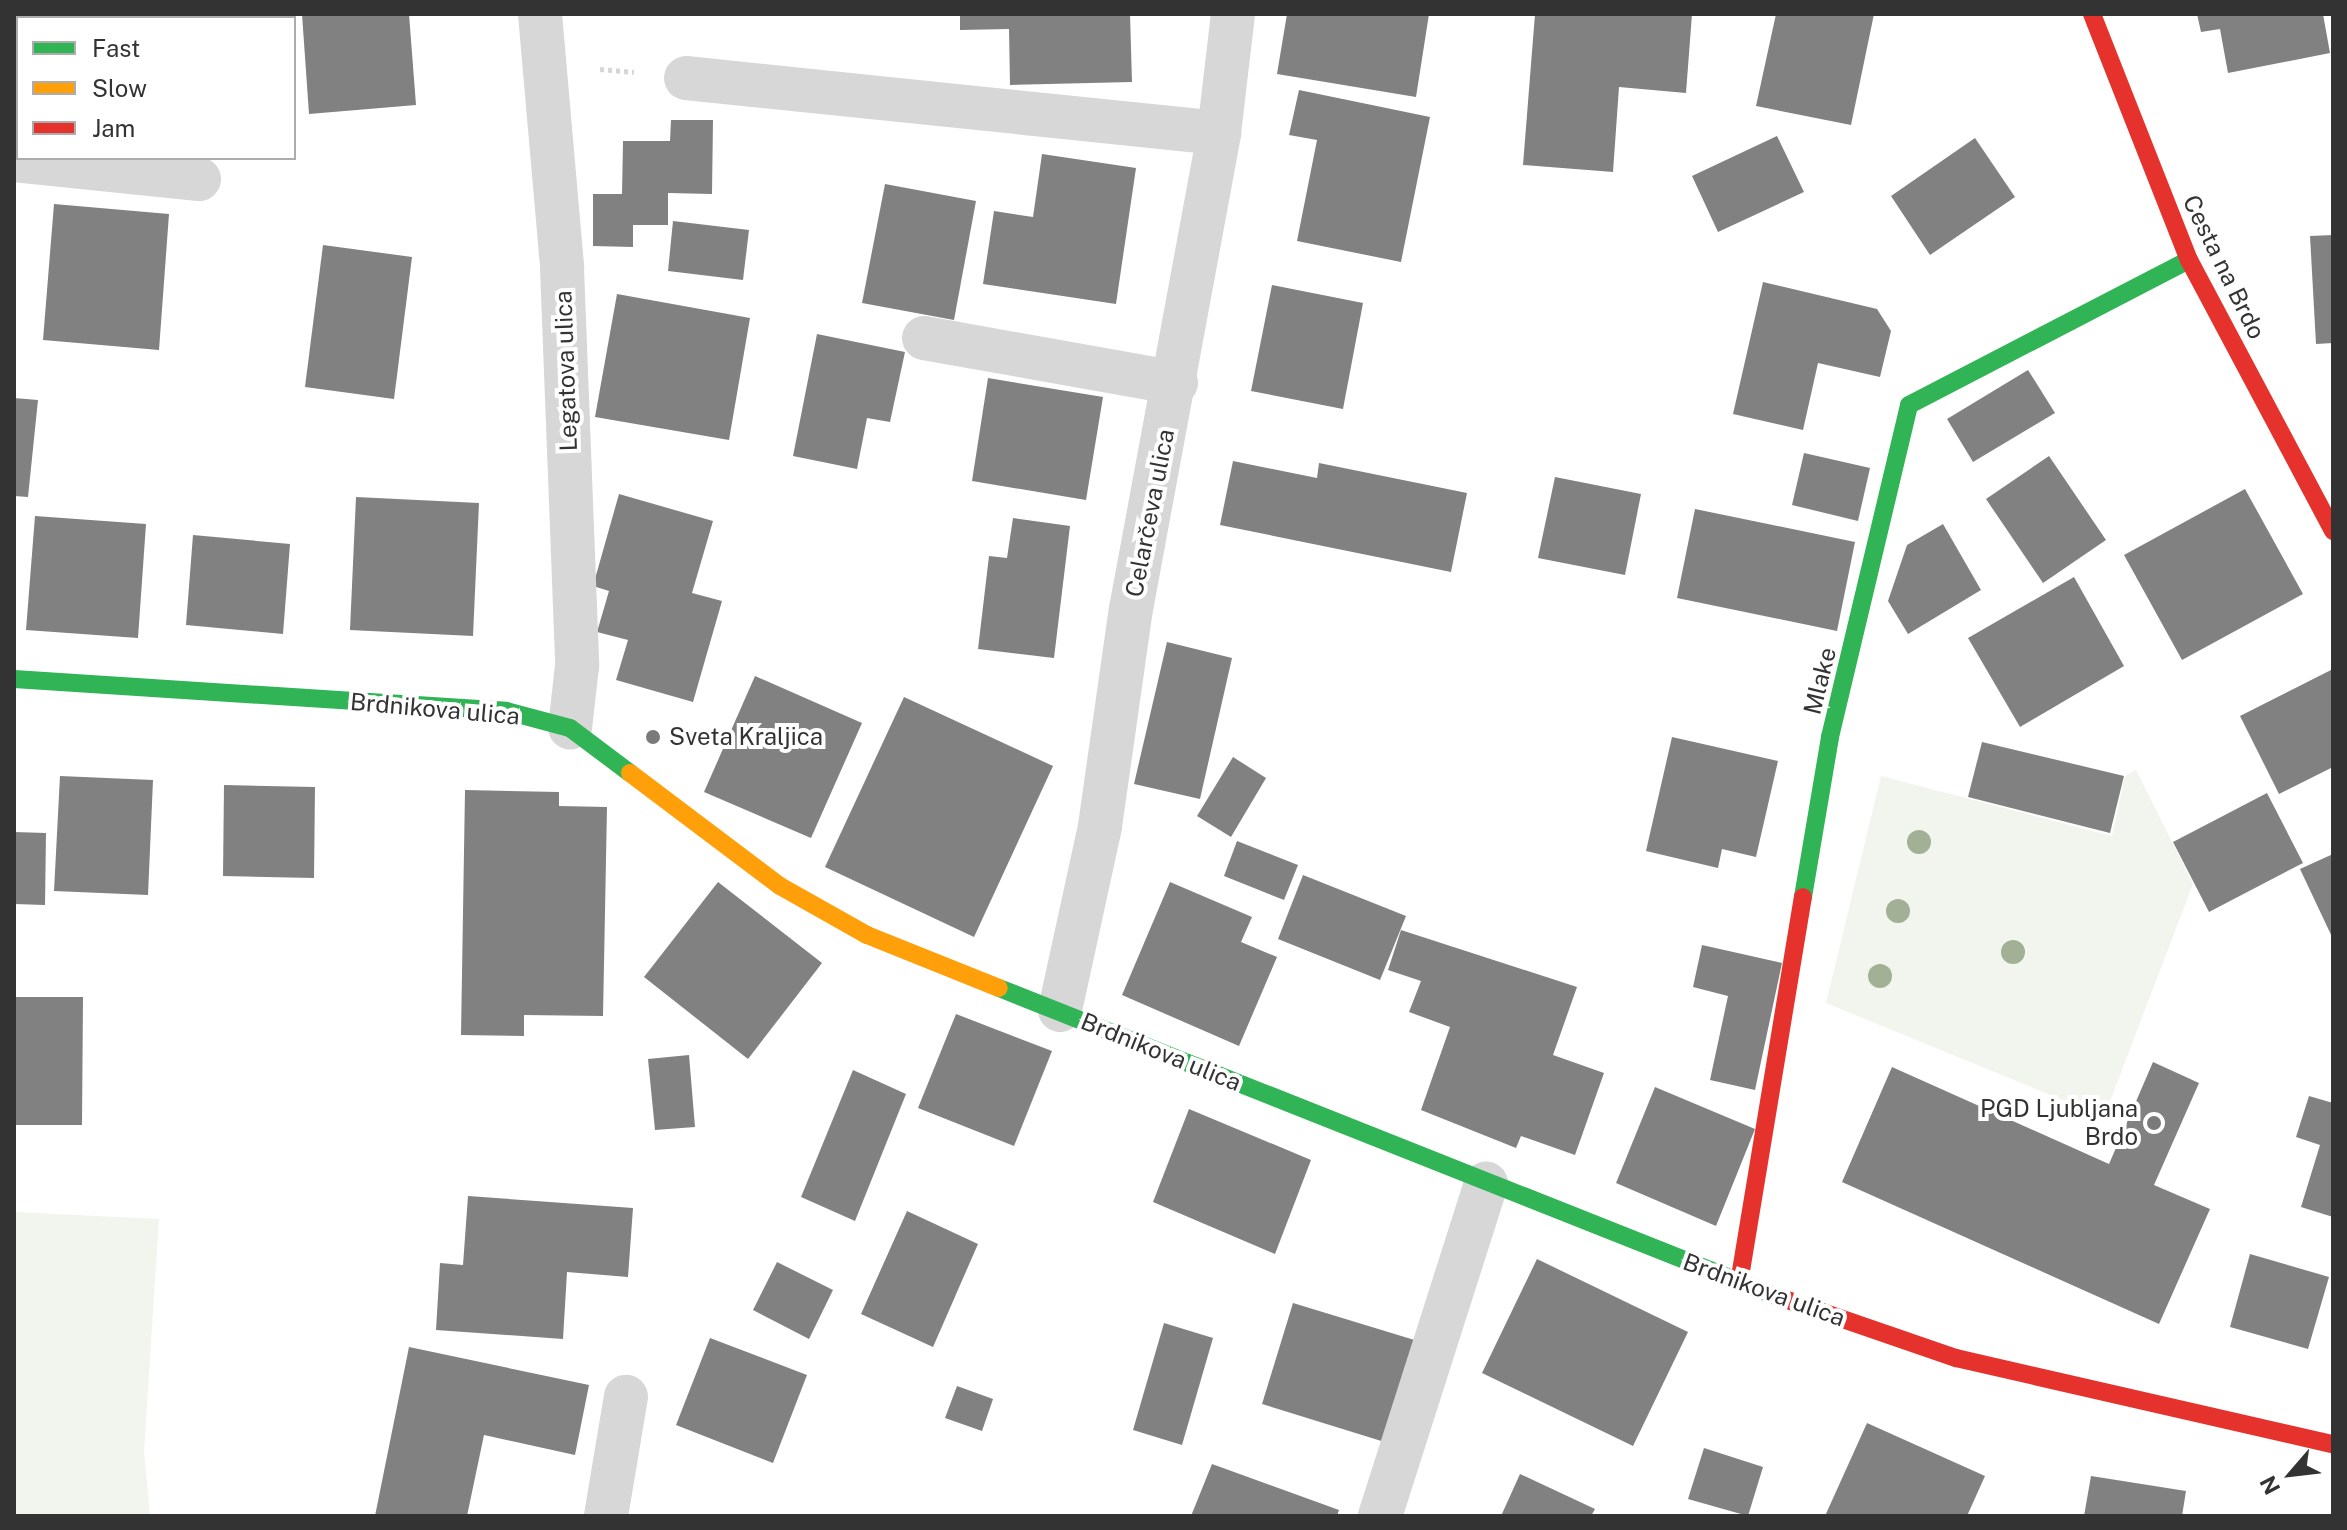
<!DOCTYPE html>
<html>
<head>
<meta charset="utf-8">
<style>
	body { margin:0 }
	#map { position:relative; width:2347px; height:1530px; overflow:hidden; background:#fff; font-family:"Public Sans",sans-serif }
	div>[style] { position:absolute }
	.green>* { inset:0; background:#f1f5ed }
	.building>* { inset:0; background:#818181 }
	.path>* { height:5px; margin-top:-2.5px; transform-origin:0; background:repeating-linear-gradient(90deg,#d6d6d6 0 4px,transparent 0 8px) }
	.street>* { height:44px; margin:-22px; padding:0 22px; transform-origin:22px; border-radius:22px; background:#d7d7d7 }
	.fast>* { height:18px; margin:-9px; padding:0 9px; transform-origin:9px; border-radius:9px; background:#30b455 }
	.slow>* { height:18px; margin:-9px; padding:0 9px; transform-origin:9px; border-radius:9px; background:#ff9f0a }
	.jam>* { height:18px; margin:-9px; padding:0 9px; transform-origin:9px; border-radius:9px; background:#e5322d }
	.trees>* { width:24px; height:24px; margin:-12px; border-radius:50%; background:#a2b095 }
	.dots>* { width:22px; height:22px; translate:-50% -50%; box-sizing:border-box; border:4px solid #fff; border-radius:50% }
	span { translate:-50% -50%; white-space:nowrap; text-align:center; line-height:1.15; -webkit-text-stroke:8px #fff; paint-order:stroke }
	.street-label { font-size:24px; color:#333 }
	.poi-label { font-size:24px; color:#333 }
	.left { translate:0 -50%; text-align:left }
	.right { translate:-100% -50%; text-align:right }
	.frame { position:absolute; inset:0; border:16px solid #333; pointer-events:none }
	.legend { position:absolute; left:16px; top:16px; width:280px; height:144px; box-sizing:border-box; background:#fff; border:2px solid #adadad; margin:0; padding:10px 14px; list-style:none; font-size:24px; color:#333 }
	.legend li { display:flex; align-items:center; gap:16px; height:40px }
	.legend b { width:40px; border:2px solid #adadad }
	.north { position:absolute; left:2251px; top:1434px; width:80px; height:80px; -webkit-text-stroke:6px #fff; paint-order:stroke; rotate:242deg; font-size:22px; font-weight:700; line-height:32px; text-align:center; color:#333 }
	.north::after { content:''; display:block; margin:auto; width:28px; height:36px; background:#333; clip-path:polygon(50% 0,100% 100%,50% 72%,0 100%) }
</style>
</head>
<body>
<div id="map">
	<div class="green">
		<i style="clip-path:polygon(2136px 770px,2193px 884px,2104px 1117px,1826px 1003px,1881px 776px,2112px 836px,2125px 776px)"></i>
		<i style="clip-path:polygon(14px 1212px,159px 1219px,144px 1451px,150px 1516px,14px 1516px)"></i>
	</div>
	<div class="building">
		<i style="clip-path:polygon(88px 14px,228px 14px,87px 18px)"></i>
		<i style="clip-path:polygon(302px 14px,409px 14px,416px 105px,309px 114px)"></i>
		<i style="clip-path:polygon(960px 14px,1130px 14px,1132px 82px,1010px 85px,1009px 29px,960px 30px)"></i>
		<i style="clip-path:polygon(1287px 14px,1429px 14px,1416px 97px,1277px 74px)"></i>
		<i style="clip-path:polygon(1535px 14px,1692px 14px,1686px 93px,1619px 87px,1613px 172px,1523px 165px)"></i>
		<i style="clip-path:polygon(1776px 14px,1874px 14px,1851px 125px,1756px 106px)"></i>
		<i style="clip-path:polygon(2197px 14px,2323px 14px,2330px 53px,2228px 73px,2220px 29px,2201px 32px)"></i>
		<i style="clip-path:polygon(1299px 90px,1430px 117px,1401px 262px,1297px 241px,1317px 140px,1289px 135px)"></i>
		<i style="clip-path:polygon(671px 120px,713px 120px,712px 194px,668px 193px,668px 225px,633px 225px,633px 247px,593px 246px,593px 194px,622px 194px,623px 141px,670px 141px)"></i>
		<i style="clip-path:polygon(1777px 136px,1804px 192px,1718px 232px,1692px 176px)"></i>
		<i style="clip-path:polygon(1975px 138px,2015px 197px,1930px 255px,1891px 196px)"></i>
		<i style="clip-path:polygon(1042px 154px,1136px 168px,1116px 304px,983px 284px,994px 211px,1033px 217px)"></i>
		<i style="clip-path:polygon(885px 184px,976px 201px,954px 320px,862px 303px)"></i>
		<i style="clip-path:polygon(54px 204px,169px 214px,159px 350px,43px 340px)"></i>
		<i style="clip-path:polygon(673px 221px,749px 230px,743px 280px,668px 271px)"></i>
		<i style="clip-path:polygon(2333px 235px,2333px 343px,2316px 344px,2310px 236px)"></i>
		<i style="clip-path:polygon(323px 245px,412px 257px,394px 399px,305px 387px)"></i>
		<i style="clip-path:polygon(1763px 282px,1877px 309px,1891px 331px,1880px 377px,1818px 363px,1803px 430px,1733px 414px)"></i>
		<i style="clip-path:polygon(1272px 285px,1363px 303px,1343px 409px,1251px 391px)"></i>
		<i style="clip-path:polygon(617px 294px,750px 318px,729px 440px,595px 417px)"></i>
		<i style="clip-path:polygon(817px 334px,905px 352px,890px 422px,867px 418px,857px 469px,793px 456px)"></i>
		<i style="clip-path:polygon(2028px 370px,2055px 413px,1973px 462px,1947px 419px)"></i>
		<i style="clip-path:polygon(988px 378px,1103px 397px,1086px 500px,972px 481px)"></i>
		<i style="clip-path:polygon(14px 398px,38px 400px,28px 497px,14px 496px)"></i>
		<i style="clip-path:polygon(1804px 453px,1870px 468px,1858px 521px,1792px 505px)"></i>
		<i style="clip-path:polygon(2049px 456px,2106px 540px,2043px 583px,1986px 499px)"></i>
		<i style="clip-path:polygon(1233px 461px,1317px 478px,1319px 463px,1467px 493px,1451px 572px,1220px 525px)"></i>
		<i style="clip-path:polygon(1555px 477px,1641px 494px,1625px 575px,1538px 558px)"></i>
		<i style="clip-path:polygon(2245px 489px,2303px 594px,2182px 660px,2124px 555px)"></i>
		<i style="clip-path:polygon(619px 494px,713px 521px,692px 593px,722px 601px,693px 702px,616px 680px,628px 640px,597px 632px,609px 591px,593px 586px)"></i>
		<i style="clip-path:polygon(356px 497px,479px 503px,473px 636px,350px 630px)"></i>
		<i style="clip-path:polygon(1695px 509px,1855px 542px,1837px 631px,1677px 598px)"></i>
		<i style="clip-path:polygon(35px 516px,146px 524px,138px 638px,26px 630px)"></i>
		<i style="clip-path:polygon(1013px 518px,1070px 526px,1054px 658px,978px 649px,989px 556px,1007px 558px)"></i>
		<i style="clip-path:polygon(1943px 524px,1981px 590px,1908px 634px,1888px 601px,1907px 545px)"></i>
		<i style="clip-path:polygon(193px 535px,290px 544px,283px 634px,186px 625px)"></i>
		<i style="clip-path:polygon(2074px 577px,2124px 666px,2020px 727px,1968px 638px)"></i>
		<i style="clip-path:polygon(1167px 642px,1232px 658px,1200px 799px,1134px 784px)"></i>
		<i style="clip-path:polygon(2333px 669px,2333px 767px,2279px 794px,2240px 716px)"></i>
		<i style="clip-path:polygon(755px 676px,862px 723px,811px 838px,704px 792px)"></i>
		<i style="clip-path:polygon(904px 697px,1053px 766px,974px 937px,825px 867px)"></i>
		<i style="clip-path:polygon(1672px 737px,1778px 761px,1756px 857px,1722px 849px,1718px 868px,1646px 851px)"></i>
		<i style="clip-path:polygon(1982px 742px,2124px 776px,2110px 833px,1968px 797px)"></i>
		<i style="clip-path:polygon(1233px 757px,1266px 778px,1231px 837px,1197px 816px)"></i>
		<i style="clip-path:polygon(60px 776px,153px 780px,148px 895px,54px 891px)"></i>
		<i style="clip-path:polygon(224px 785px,315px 787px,314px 878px,223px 876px)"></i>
		<i style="clip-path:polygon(465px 790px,559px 792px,559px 806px,607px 807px,603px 1016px,524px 1015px,524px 1036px,461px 1035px)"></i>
		<i style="clip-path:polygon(2267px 793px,2303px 863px,2209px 912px,2173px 842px)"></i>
		<i style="clip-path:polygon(14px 832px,46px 833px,45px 905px,14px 904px)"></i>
		<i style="clip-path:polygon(1237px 841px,1298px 865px,1284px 900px,1224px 876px)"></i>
		<i style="clip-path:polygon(2333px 854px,2333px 939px,2300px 869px)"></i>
		<i style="clip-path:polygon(1303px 875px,1406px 916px,1380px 980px,1278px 939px)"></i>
		<i style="clip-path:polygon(718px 882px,822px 963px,748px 1059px,644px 977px)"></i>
		<i style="clip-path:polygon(1170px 882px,1252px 917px,1241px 942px,1277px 957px,1239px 1046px,1122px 995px)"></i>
		<i style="clip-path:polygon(1401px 930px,1577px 987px,1553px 1055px,1604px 1073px,1575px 1155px,1521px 1136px,1516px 1148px,1421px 1110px,1450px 1027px,1409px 1012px,1421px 981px,1388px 970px)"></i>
		<i style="clip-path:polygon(1702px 945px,1782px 963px,1755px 1090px,1710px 1080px,1728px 996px,1693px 987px)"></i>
		<i style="clip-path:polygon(14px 997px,83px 997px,82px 1125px,14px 1125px)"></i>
		<i style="clip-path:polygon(956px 1014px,1052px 1051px,1014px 1146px,918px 1108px)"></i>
		<i style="clip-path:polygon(689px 1055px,695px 1127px,655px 1130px,648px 1059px)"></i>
		<i style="clip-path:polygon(2153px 1062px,2199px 1083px,2154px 1185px,2210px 1209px,2159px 1324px,1842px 1182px,1892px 1067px,2109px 1164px)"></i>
		<i style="clip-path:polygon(853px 1070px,906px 1094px,855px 1221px,801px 1197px)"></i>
		<i style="clip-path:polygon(1655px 1087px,1755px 1129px,1716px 1226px,1616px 1183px)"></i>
		<i style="clip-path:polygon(2309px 1096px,2333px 1103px,2333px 1217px,2301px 1207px,2320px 1145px,2296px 1137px)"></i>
		<i style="clip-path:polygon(1189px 1109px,1311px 1160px,1275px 1254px,1153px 1202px)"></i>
		<i style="clip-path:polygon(468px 1196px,633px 1208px,628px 1277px,567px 1272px,563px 1339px,436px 1330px,440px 1263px,463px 1265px)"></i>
		<i style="clip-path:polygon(907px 1211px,978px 1244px,933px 1347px,861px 1314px)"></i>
		<i style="clip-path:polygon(2250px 1254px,2329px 1277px,2308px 1349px,2230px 1327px)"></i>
		<i style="clip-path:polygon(1537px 1259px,1688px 1332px,1633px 1446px,1482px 1373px)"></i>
		<i style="clip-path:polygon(777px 1262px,833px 1290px,809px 1339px,753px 1310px)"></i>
		<i style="clip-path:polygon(1293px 1303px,1421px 1342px,1391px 1444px,1262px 1404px)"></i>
		<i style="clip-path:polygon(1164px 1323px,1213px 1338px,1182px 1445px,1133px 1430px)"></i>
		<i style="clip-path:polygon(710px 1338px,807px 1375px,773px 1463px,676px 1425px)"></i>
		<i style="clip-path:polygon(409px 1347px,589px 1385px,575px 1455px,484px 1435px,467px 1516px,375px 1516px)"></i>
		<i style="clip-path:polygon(957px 1386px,993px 1399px,982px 1431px,945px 1418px)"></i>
		<i style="clip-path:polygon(1867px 1423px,1985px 1476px,1967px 1516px,1825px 1516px)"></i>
		<i style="clip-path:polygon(1704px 1448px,1763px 1467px,1748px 1516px,1688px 1499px)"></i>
		<i style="clip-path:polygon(1212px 1464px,1339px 1510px,1337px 1516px,1191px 1516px)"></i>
		<i style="clip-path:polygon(1520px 1474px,1595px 1509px,1591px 1516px,1501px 1516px)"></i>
		<i style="clip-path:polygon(2091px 1476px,2186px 1491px,2182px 1516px,2084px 1516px)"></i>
	</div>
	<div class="path">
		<i style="left:600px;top:69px;width:34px;rotate:5deg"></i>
	</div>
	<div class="street">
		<i style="left:540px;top:14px;width:255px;rotate:85deg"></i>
		<i style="left:562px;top:268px;width:398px;rotate:87.8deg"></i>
		<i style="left:577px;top:666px;width:62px;rotate:96.4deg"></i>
		<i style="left:686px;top:78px;width:536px;rotate:5.89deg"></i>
		<i style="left:14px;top:160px;width:186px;rotate:5.9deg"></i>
		<i style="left:924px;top:338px;width:256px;rotate:10.1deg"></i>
		<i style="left:1060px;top:1010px;width:188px;rotate:-77.7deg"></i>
		<i style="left:1100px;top:826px;width:219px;rotate:-81.9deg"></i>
		<i style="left:1131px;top:609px;width:484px;rotate:-79.5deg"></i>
		<i style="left:1219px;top:133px;width:120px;rotate:-83.3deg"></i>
		<i style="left:606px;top:1516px;width:121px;rotate:-80.5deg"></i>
		<i style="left:1380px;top:1516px;width:349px;rotate:-72.3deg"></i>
	</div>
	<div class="fast">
		<i style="left:14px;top:679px;width:493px;rotate:3.7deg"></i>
		<i style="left:506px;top:711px;width:66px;rotate:14.9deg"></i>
		<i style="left:570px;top:728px;width:75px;rotate:36.9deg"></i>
		<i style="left:1803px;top:897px;width:162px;rotate:-80.4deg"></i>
		<i style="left:1830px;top:737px;width:341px;rotate:-76.6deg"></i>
		<i style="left:1909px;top:405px;width:315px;rotate:-27.4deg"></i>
		<i style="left:999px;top:988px;width:833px;rotate:21.64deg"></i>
	</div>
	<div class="slow">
		<i style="left:630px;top:773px;width:188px;rotate:37deg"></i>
		<i style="left:780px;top:886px;width:100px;rotate:29.4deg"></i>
		<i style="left:867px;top:935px;width:142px;rotate:21.9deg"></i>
	</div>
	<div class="jam">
		<i style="left:2092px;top:14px;width:264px;rotate:68.5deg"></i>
		<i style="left:2189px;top:260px;width:307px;rotate:62deg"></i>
		<i style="left:1739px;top:1283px;width:391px;rotate:-80.6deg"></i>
		<i style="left:1773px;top:1295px;width:194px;rotate:19deg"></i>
		<i style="left:1956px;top:1358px;width:387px;rotate:12.9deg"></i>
	</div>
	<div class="trees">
		<i style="left:1919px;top:842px"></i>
		<i style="left:1898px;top:911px"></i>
		<i style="left:2013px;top:952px"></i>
		<i style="left:1880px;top:976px"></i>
	</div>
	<div class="dots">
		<i style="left:653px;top:737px;background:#7a7a7a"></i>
		<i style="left:2154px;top:1123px;background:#7a7a7a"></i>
	</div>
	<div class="street-label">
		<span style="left:2224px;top:267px;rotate:64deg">Cesta na Brdo</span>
		<span style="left:566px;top:371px;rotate:-92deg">Legatova ulica</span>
		<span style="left:1150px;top:513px;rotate:-79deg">Celarčeva ulica</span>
		<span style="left:1820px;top:681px;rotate:-76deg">Mlake</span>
		<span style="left:435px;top:709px;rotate:5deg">Brdnikova ulica</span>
		<span style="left:1161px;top:1052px;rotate:22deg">Brdnikova ulica</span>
		<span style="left:1764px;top:1290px;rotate:20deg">Brdnikova ulica</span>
	</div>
	<div class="poi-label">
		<span class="left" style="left:669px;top:737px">Sveta Kraljica</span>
		<span class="right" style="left:2138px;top:1123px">PGD Ljubljana<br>Brdo</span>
	</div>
	<div class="frame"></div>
	<ul class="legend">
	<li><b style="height:10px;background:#30b455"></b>Fast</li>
	<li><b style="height:10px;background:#ff9f0a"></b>Slow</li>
	<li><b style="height:10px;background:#e5322d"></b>Jam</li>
	</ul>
	<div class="north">N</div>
</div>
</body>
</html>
